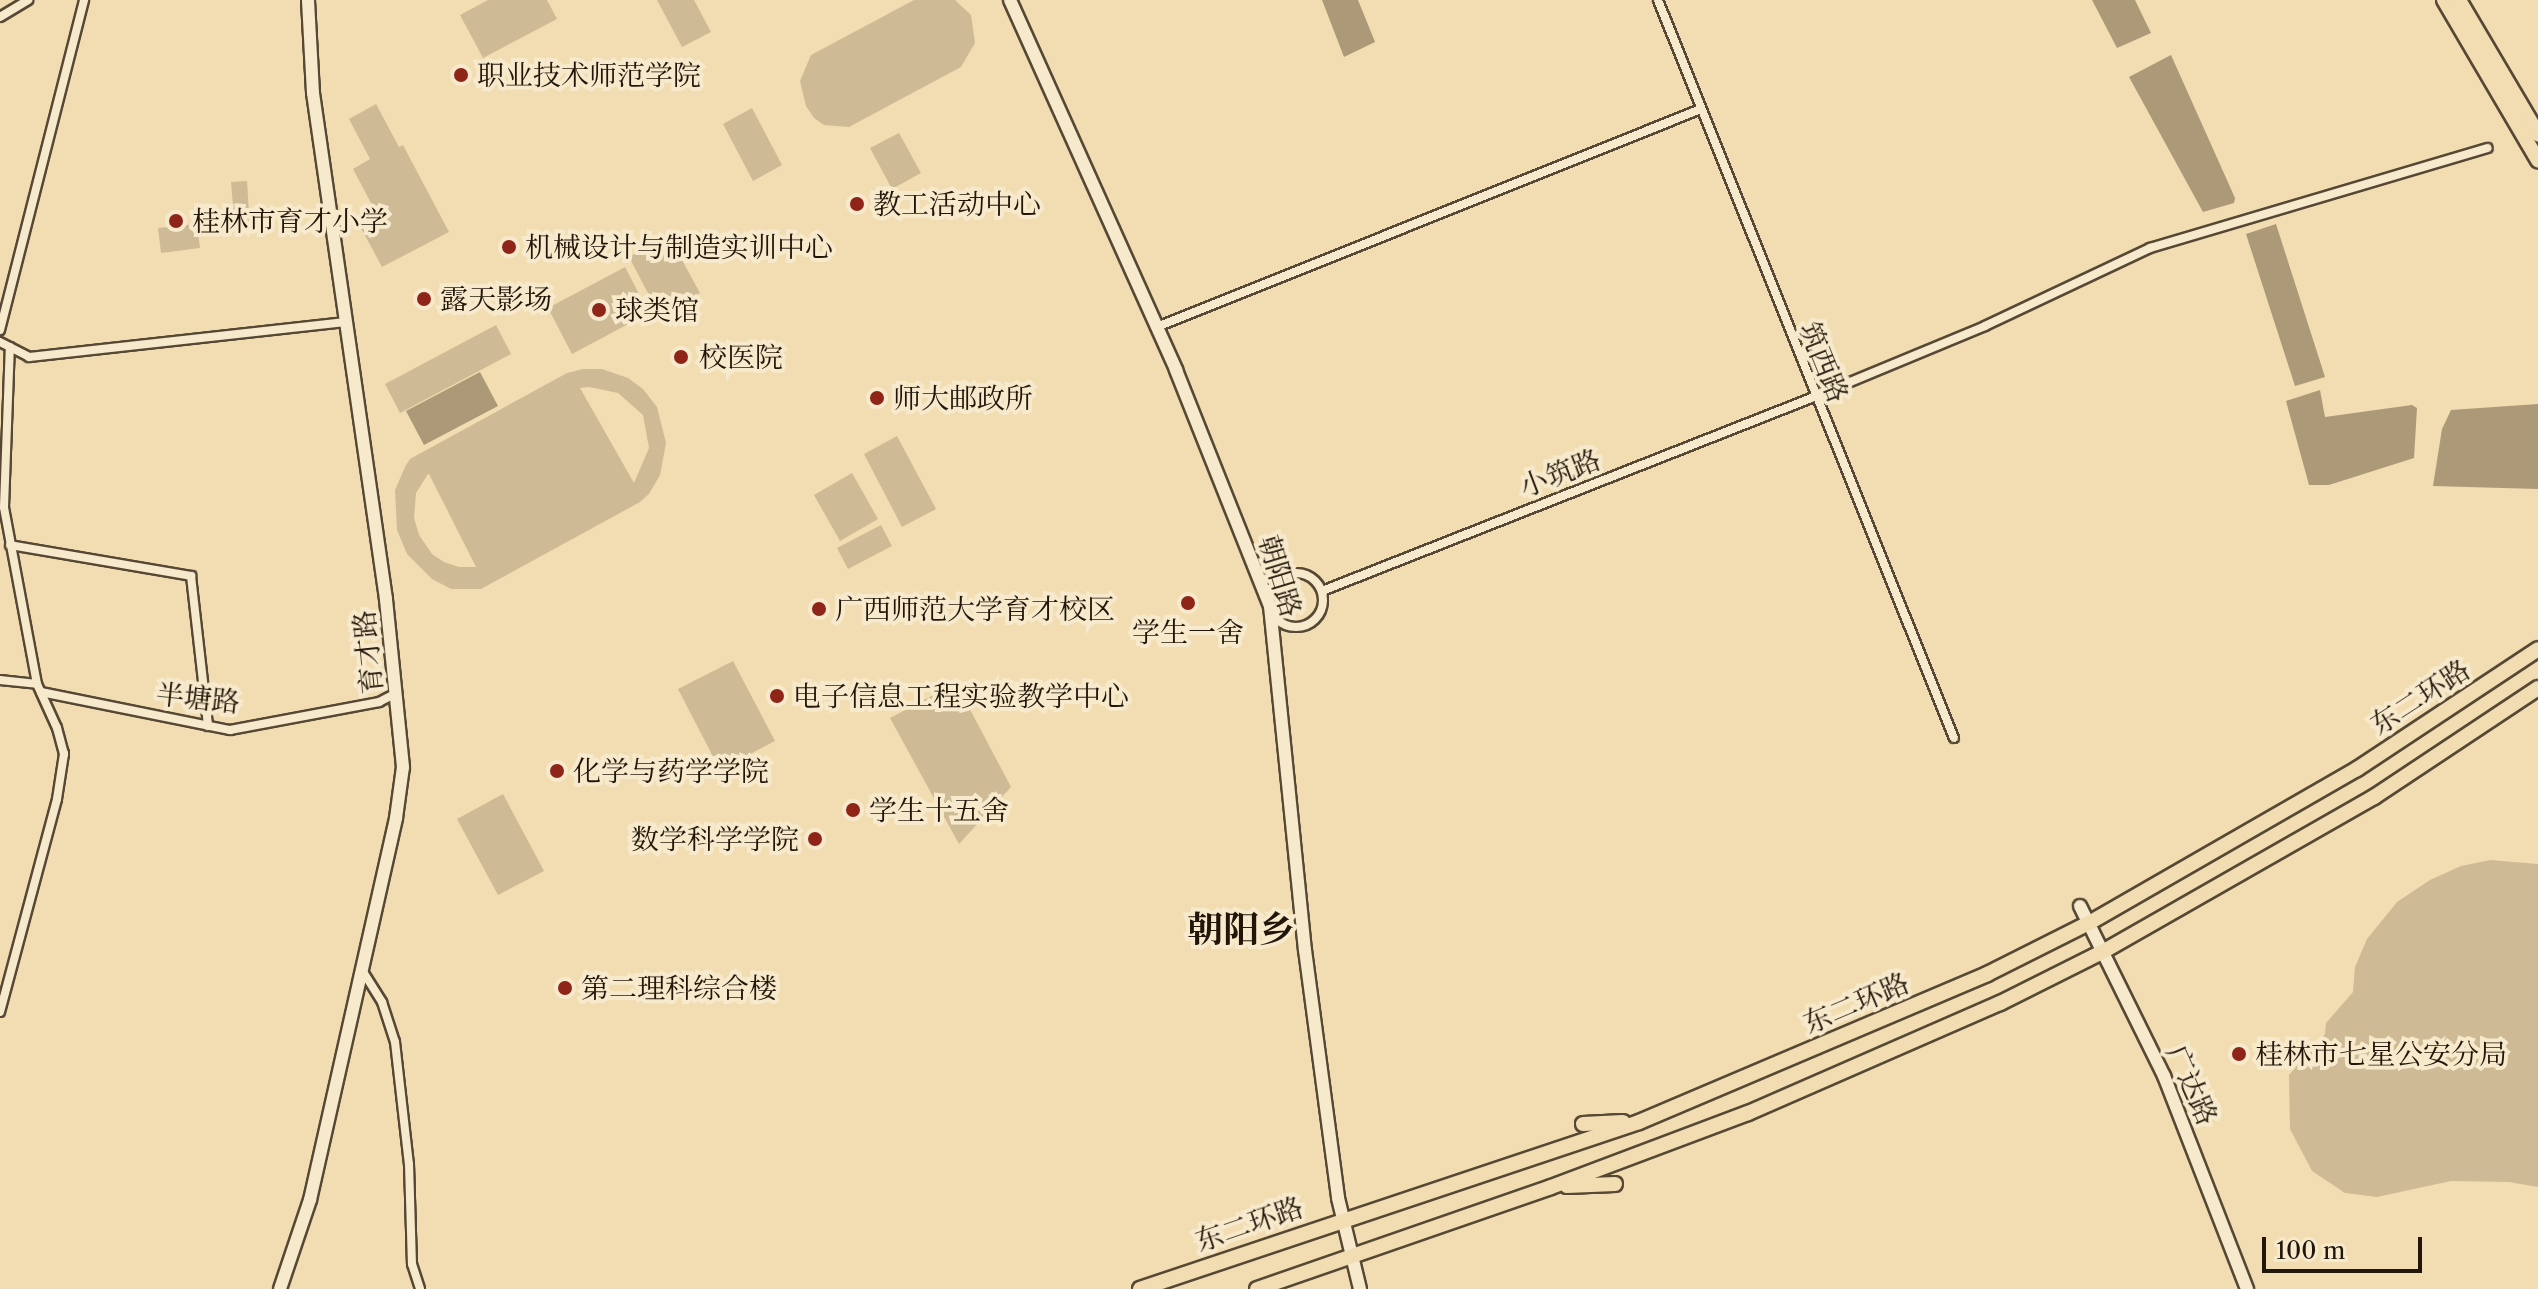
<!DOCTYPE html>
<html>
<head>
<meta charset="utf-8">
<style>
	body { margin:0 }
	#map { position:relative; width:2538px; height:1289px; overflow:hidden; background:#f1ddb1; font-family:"Libre Caslon Text","Noto Serif SC",serif }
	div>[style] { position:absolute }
	.green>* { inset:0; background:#cebb95 }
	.water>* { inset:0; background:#ab9978 }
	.roads { filter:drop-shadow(2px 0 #564834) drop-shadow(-2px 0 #564834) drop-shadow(0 2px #564834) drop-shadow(0 -2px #564834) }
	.street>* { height:8px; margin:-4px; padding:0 4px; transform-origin:4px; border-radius:4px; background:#f6e9cc }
	.street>.ring { margin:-4px; padding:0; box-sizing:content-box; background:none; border:8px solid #f6e9cc; border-radius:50% }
	.secondary>* { height:12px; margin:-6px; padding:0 6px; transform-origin:6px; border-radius:6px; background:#f6e9cc }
	.primary>* { height:14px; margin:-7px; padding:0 7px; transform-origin:7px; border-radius:7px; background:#f1ddb1 }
	.dots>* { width:22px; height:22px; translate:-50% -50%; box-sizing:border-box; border:4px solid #f6e9cc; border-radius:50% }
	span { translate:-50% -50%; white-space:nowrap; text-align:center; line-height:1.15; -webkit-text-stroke:8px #f6e9cc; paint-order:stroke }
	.poi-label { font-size:28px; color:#22160a }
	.left { translate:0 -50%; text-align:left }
	.right { translate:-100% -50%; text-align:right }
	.street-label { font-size:28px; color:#22160a }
	.district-label { font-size:36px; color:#22160a; font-weight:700 }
	.scale { position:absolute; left:2262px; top:1237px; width:160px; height:36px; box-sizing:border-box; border:4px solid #22160a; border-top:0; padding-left:10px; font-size:24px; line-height:28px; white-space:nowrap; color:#22160a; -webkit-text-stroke:6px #f6e9cc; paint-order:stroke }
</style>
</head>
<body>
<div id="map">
	<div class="green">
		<i style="clip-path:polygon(488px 0,547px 0,557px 19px,483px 58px,460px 15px)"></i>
		<i style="clip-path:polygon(657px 0,694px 0,711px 32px,682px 47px)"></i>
		<i style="clip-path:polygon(914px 0,955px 0,971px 15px,975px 43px,961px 67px,849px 127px,824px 125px,814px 118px,806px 106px,800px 81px,811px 55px)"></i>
		<i style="clip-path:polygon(376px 104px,399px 147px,403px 145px,449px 232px,382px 267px,361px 228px,379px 218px,353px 169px,370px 159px,349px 119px)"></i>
		<i style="clip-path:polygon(752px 108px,782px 165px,753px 181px,723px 124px)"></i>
		<i style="clip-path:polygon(899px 133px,921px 173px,892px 189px,870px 148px)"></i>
		<i style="clip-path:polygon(247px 181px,250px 229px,235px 230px,231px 182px)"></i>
		<i style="clip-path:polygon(197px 224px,200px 248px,161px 253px,158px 228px)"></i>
		<i style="clip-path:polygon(669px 236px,700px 293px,659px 314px,629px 257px)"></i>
		<i style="clip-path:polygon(625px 267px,649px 313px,572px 354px,548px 308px)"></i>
		<i style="clip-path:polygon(496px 325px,511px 354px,400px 413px,385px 384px)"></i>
		<i style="clip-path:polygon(evenodd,583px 369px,602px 369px,628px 378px,643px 389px,657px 407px,666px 443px,660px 475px,649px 494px,640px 502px,481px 589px,451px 589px,432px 579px,407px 554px,397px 530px,395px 490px,405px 467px,410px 459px,567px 373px,583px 369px,589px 387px,618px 393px,643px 415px,649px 448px,634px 483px,580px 388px,589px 387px,583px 369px,428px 474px,429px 474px,476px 567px,459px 567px,444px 562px,432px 554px,419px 535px,414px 518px,416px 493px,428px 474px)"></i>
		<i style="clip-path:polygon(897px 436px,936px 509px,902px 527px,864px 454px)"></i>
		<i style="clip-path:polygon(852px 473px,878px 519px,840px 541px,814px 495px)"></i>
		<i style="clip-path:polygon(881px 525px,892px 546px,848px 569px,837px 548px)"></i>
		<i style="clip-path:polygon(733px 661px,775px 741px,720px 770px,678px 689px)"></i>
		<i style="clip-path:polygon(956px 683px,1011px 787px,959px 844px,890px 718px)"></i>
		<i style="clip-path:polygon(503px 794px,544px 871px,498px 895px,457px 819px)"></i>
		<i style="clip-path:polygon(2490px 860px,2538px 864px,2538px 1187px,2509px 1182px,2451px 1181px,2377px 1197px,2345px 1193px,2312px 1171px,2290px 1129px,2289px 1075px,2325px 1034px,2326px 1023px,2353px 992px,2355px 967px,2367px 939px,2397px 902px,2430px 880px,2461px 866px)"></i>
	</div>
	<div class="water">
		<i style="clip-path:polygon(1322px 0,1358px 0,1375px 42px,1344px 57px)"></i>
		<i style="clip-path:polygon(2092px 0,2135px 0,2151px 33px,2117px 48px)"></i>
		<i style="clip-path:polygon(2171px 55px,2235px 198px,2234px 203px,2203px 212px,2129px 77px)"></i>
		<i style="clip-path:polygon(2276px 224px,2325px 377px,2295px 386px,2246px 234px)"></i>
		<i style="clip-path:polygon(480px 372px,498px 406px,424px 445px,406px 411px)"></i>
		<i style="clip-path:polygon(2320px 390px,2325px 417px,2412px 405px,2417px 408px,2414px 458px,2329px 485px,2309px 485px,2286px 401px)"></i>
		<i style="clip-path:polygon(2538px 404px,2538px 489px,2433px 486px,2442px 429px,2451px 410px)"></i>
	</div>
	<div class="roads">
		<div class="street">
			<i style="left:1658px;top:0;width:795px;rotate:68.15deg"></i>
			<i style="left:0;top:17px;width:33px;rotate:-31deg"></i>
			<i style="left:1157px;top:327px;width:586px;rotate:-21.84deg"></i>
			<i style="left:0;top:330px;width:341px;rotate:-75.7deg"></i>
			<i style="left:0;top:342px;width:33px;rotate:27deg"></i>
			<i style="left:29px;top:357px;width:319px;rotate:-6.3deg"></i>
			<i style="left:10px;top:545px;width:184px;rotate:9.7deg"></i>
			<i style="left:191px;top:576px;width:151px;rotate:83.5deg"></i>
			<i class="ring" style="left:1269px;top:573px;width:46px;height:46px"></i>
			<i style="left:1322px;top:591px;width:529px;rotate:-21.52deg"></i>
			<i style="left:1814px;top:397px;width:185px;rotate:-22.5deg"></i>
			<i style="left:1985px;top:326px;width:183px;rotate:-25.3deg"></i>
			<i style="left:2150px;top:248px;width:352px;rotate:-16.5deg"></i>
			<i style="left:0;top:680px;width:37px;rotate:6deg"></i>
			<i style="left:41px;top:692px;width:193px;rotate:11.4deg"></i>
			<i style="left:230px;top:730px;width:152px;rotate:-10.6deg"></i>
			<i style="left:379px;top:702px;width:20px;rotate:-27deg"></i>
			<i style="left:362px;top:970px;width:38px;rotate:58deg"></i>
			<i style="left:382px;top:1002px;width:42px;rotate:72deg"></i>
			<i style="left:395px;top:1042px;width:123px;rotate:83.5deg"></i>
			<i style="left:409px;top:1164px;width:100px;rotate:88.3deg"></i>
			<i style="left:412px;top:1264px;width:26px;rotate:72deg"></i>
			<i style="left:0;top:1012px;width:220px;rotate:-75deg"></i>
			<i style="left:57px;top:799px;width:46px;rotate:-81.2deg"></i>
			<i style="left:64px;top:754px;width:27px;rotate:-105deg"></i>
			<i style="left:57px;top:728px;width:48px;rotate:-114.4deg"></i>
			<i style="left:37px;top:684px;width:180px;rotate:-100.6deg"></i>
			<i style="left:4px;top:507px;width:160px;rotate:-87.9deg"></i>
		</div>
		<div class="secondary">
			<i style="left:1010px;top:0;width:406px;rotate:65.8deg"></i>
			<i style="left:1176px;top:370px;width:254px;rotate:68.3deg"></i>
			<i style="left:1270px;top:606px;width:346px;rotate:84.2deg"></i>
			<i style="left:1305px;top:950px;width:250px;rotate:82.4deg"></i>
			<i style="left:1338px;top:1198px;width:94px;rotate:76.4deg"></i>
			<i style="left:2080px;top:906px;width:190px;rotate:63.7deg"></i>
			<i style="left:2164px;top:1076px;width:229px;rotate:68.7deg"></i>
			<i style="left:280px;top:1289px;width:94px;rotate:-71.4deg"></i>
			<i style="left:310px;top:1200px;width:392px;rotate:-77.3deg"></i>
			<i style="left:396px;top:818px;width:51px;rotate:-82.2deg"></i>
			<i style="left:403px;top:767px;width:169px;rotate:-95.8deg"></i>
			<i style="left:386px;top:599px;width:511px;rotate:-98.21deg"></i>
			<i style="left:313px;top:93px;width:93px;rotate:-93.1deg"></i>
		</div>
		<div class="primary">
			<i style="left:2444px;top:0;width:186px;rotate:59.6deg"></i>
			<i style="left:2459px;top:0;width:156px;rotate:59.5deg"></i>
			<i style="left:1583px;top:1124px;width:40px;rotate:-2.9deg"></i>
			<i style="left:1567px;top:1186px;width:48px;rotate:-2.4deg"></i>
			<i style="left:1140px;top:1289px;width:526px;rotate:-18.5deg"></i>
			<i style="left:1639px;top:1122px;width:378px;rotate:-23deg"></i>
			<i style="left:1987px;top:974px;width:114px;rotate:-26.6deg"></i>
			<i style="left:2089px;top:923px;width:309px;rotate:-29.9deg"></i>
			<i style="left:2357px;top:769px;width:217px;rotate:-33.5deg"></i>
			<i style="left:1257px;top:1289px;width:311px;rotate:-19.1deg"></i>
			<i style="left:1551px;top:1187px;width:210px;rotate:-20.6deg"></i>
			<i style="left:1748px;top:1113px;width:275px;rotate:-23.6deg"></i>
			<i style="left:2000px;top:1003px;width:116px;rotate:-26.6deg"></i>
			<i style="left:2104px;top:951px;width:311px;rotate:-29.7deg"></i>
			<i style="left:2374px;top:797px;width:197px;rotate:-33.6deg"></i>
		</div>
	</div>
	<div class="dots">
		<i style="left:461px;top:75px;background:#8f2418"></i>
		<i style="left:857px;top:204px;background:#8f2418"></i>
		<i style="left:176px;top:221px;background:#8f2418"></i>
		<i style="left:509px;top:247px;background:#8f2418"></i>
		<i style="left:424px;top:299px;background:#8f2418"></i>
		<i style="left:599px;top:310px;background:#8f2418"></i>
		<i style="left:681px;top:357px;background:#8f2418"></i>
		<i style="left:877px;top:398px;background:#8f2418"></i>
		<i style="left:1188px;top:603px;background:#8f2418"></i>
		<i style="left:819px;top:609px;background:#8f2418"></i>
		<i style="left:777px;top:696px;background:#8f2418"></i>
		<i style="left:557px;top:771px;background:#8f2418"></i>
		<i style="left:853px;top:810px;background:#8f2418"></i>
		<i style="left:815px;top:839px;background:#8f2418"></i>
		<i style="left:565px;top:988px;background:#8f2418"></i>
		<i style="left:2239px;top:1054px;background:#8f2418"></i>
	</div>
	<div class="poi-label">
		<span class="left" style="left:477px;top:75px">职业技术师范学院</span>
		<span class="left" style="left:873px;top:204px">教工活动中心</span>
		<span class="left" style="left:192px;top:221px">桂林市育才小学</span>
		<span class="left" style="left:525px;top:247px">机械设计与制造实训中心</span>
		<span class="left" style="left:440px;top:299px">露天影场</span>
		<span class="left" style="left:615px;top:310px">球类馆</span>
		<span class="left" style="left:699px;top:357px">校医院</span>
		<span class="left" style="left:893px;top:398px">师大邮政所</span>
		<span class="left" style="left:835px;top:609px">广西师范大学育才校区</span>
		<span style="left:1188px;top:632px">学生一舍</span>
		<span class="left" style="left:793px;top:696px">电子信息工程实验教学中心</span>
		<span class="left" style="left:573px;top:771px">化学与药学学院</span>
		<span class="left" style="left:869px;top:810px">学生十五舍</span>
		<span class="right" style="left:799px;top:839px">数学科学学院</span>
		<span class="left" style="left:581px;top:988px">第二理科综合楼</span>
		<span class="left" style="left:2255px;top:1054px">桂林市七星公安分局</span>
	</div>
	<div class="street-label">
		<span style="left:1824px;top:362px;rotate:68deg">筑西路</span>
		<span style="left:1560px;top:473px;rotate:-21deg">小筑路</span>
		<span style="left:1280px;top:576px;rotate:73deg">朝阳路</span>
		<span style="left:368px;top:652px;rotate:-96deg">育才路</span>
		<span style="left:2420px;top:697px;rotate:-33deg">东二环路</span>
		<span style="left:198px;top:698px;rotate:6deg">半塘路</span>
		<span style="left:1856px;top:1003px;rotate:-23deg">东二环路</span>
		<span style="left:2192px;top:1085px;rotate:66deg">广达路</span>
		<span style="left:1249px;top:1224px;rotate:-19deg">东二环路</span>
	</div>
	<div class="district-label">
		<span style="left:1241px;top:930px">朝阳乡</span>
	</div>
	<div class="scale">100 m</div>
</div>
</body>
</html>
